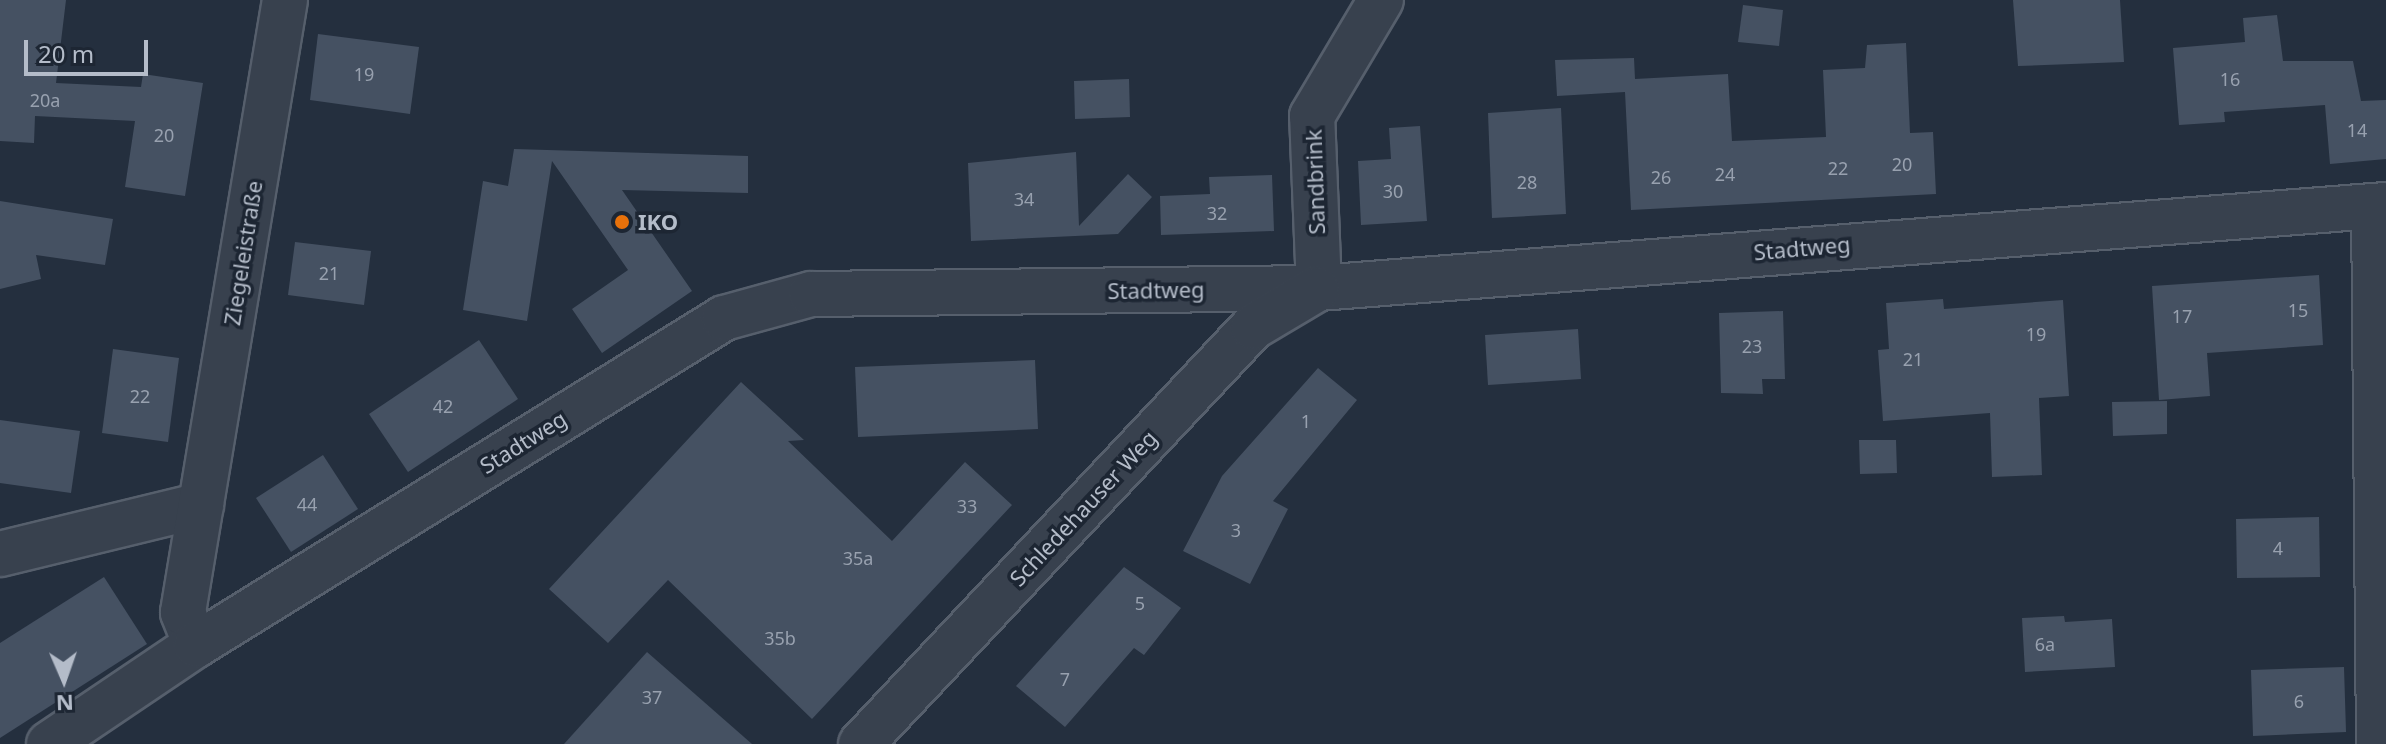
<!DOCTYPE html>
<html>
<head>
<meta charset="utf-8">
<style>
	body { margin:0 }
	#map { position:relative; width:2386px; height:744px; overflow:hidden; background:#242f3e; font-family:"Noto Sans",sans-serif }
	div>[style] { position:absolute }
	.building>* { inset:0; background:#455162 }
	.roads { filter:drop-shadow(2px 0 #565f6c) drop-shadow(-2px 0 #565f6c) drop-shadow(0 2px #565f6c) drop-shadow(0 -2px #565f6c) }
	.minor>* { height:44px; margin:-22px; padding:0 22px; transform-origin:22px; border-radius:22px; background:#38414e }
	.dots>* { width:22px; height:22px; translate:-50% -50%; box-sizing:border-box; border:4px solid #1d2633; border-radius:50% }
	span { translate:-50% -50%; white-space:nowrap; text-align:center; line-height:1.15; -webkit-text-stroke:7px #1d2633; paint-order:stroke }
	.number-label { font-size:18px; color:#98a1af }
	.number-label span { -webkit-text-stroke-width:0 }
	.street-label { font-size:22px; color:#b4bcc9 }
	.poi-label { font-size:22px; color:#b4bcc9; font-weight:700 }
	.left { translate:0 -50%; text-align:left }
	.north { position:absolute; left:24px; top:640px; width:80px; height:80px; -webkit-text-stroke:6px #1d2633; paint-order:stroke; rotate:178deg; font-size:22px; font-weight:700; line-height:32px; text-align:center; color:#b4bcc9 }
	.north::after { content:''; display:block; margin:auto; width:28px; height:36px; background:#b4bcc9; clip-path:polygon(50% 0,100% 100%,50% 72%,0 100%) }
	.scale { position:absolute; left:24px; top:40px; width:124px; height:36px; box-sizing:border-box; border:4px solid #b4bcc9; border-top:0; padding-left:10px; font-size:24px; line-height:28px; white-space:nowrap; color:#b4bcc9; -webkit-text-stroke:6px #1d2633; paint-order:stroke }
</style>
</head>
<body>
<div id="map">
	<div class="building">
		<i style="clip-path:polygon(0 0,66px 0,56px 83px,141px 87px,143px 74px,203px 83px,185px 196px,125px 187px,135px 121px,35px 116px,34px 143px,0 141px)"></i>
		<i style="clip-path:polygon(2013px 0,2120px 0,2124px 62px,2018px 66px)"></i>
		<i style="clip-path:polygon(1743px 5px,1783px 10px,1779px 46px,1738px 42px)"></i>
		<i style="clip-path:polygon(2277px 15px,2283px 61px,2353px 61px,2361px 101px,2386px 100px,2386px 159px,2330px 164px,2325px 105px,2224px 112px,2225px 122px,2179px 125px,2173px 48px,2245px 42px,2243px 18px)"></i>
		<i style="clip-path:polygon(318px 34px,419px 47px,410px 114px,310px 100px)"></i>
		<i style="clip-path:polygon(1906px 43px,1910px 133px,1933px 132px,1936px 194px,1631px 210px,1625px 92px,1557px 96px,1555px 60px,1634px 58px,1635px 79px,1728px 74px,1732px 141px,1826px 137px,1823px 70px,1865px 68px,1867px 45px)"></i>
		<i style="clip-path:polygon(1129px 79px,1130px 117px,1075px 119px,1074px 81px)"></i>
		<i style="clip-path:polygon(1561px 108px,1566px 214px,1492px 218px,1488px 113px)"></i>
		<i style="clip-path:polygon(1420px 126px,1427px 221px,1361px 225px,1358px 161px,1391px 159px,1389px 128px)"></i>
		<i style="clip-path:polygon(514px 149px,748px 156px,748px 193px,622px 190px,692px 291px,602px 353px,572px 309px,628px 270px,552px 161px,527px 321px,463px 310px,483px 181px,508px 186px)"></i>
		<i style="clip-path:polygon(1076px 152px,1079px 226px,1128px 174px,1152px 197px,1118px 234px,971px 241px,968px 163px)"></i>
		<i style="clip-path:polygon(1272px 175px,1274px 231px,1161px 235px,1160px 196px,1210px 194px,1209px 177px)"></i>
		<i style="clip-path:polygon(0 201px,113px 219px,105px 265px,36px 255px,41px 279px,0 289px)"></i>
		<i style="clip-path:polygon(295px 242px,371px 251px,364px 305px,288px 295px)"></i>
		<i style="clip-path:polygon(2319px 275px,2323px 345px,2207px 353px,2210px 396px,2159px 400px,2152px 286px)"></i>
		<i style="clip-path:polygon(1943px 299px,1944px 309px,2063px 300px,2069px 396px,2039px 398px,2042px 475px,1992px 477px,1990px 413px,1883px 421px,1878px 350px,1889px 349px,1886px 303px)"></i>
		<i style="clip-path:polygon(1783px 311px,1785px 379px,1762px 379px,1763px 394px,1721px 393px,1719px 313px)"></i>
		<i style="clip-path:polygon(1578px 329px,1581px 379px,1488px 385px,1485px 335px)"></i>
		<i style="clip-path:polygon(479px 340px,518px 399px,408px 472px,369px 414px)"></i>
		<i style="clip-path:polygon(113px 349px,179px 358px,168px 442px,102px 433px)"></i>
		<i style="clip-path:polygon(1035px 360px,1038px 429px,858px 437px,855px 367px)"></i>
		<i style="clip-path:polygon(1318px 368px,1357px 400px,1273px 501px,1288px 509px,1250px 584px,1183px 551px,1222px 476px)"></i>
		<i style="clip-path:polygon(741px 382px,804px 440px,788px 441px,892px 541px,965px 462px,1012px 505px,812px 719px,668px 580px,608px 643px,549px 589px)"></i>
		<i style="clip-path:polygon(2167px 401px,2167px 434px,2113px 436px,2112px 402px)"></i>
		<i style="clip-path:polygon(0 420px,80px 431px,71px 493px,0 483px)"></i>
		<i style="clip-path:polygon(1859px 440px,1896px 440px,1897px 473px,1860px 474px)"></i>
		<i style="clip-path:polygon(323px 455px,358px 509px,291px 552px,256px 498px)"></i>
		<i style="clip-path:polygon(2319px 517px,2320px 577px,2237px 578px,2236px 519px)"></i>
		<i style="clip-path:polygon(1124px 567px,1181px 608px,1144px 655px,1134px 648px,1065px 727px,1016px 686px)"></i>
		<i style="clip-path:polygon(104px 577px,147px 644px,0 738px,0 643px)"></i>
		<i style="clip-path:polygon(2064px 616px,2065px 622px,2112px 619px,2115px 667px,2025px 672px,2022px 618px)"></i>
		<i style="clip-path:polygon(647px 652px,752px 744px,564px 744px)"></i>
		<i style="clip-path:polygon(2344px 667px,2346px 732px,2253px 736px,2251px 670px)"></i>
	</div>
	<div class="roads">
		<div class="minor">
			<i style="left:2374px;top:206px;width:538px;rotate:89.47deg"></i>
			<i style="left:1319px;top:288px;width:172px;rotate:-92.3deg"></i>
			<i style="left:1312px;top:116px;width:135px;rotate:-59.3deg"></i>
			<i style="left:0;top:554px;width:207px;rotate:-13.7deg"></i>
			<i style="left:196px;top:645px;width:35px;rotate:-112deg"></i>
			<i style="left:183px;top:612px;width:620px;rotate:-80.54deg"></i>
			<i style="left:49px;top:744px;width:177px;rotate:-34deg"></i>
			<i style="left:196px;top:645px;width:621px;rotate:-31.77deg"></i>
			<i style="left:724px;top:318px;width:90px;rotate:-15.4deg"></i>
			<i style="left:811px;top:294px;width:508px;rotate:-0.68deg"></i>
			<i style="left:1319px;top:288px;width:1070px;rotate:-4.45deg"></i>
			<i style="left:861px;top:744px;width:572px;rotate:-46.77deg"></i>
			<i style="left:1253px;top:327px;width:74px;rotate:-30.7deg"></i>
		</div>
	</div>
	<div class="dots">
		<i style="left:622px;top:222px;background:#e8710a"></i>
	</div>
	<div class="number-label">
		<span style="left:364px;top:74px">19</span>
		<span style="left:2230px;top:79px">16</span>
		<span style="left:45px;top:100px">20a</span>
		<span style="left:2357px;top:130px">14</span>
		<span style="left:164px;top:135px">20</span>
		<span style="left:1902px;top:164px">20</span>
		<span style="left:1838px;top:168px">22</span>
		<span style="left:1725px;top:174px">24</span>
		<span style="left:1661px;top:177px">26</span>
		<span style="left:1527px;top:182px">28</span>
		<span style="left:1393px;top:191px">30</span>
		<span style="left:1024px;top:199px">34</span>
		<span style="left:1217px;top:213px">32</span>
		<span style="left:329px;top:273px">21</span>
		<span style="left:2298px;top:310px">15</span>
		<span style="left:2182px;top:316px">17</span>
		<span style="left:2036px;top:334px">19</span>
		<span style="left:1752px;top:346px">23</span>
		<span style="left:1913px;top:359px">21</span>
		<span style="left:140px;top:396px">22</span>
		<span style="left:443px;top:406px">42</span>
		<span style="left:1306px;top:421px">1</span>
		<span style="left:307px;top:504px">44</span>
		<span style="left:967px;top:506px">33</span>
		<span style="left:1236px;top:530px">3</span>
		<span style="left:2278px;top:548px">4</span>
		<span style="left:858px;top:558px">35a</span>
		<span style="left:1140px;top:603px">5</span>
		<span style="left:780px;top:638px">35b</span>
		<span style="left:2045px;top:644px">6a</span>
		<span style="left:1065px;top:679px">7</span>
		<span style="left:652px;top:697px">37</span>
		<span style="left:2299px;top:701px">6</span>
	</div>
	<div class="street-label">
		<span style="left:1315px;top:182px;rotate:-92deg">Sandbrink</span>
		<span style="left:1802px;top:248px;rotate:-5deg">Stadtweg</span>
		<span style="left:243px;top:253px;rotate:-81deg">Ziegeleistraße</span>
		<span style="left:1156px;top:290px;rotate:-1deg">Stadtweg</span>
		<span style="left:523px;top:442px;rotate:-32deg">Stadtweg</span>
		<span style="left:1083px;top:508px;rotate:-47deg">Schledehauser Weg</span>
	</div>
	<div class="poi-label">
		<span class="left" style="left:638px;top:222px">IKO</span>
	</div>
	<div class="north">N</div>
	<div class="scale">20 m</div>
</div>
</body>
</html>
